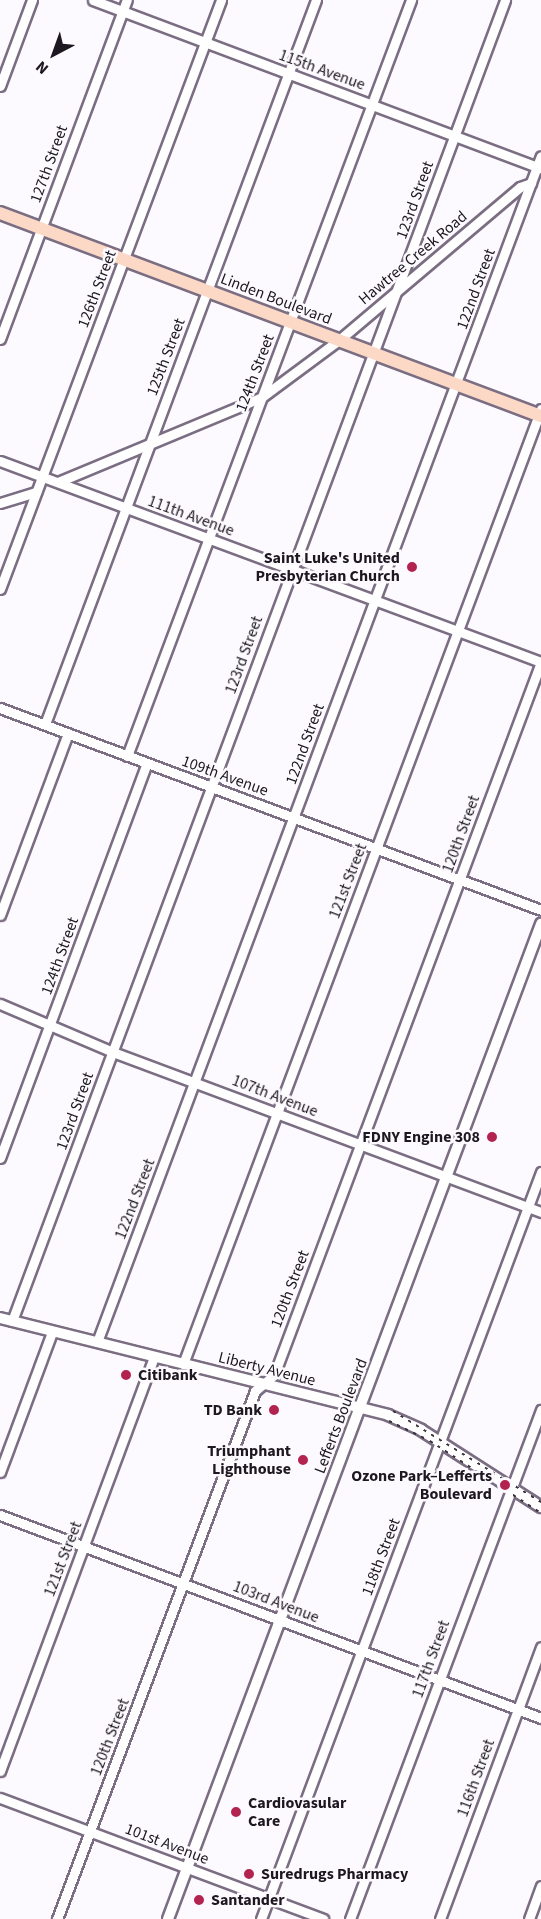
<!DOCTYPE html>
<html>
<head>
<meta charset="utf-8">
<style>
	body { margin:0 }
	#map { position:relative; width:541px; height:1919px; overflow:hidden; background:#fdfaff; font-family:"Source Sans 3",sans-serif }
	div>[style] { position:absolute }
	.roads { filter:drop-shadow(2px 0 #7b6e83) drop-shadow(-2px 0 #7b6e83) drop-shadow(0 2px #7b6e83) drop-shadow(0 -2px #7b6e83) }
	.minor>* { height:9px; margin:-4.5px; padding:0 4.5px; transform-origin:4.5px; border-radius:4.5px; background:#fff }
	.tertiary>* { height:10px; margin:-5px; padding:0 5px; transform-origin:5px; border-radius:5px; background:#fff }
	.secondary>* { height:12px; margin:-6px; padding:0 6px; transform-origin:6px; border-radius:6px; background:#fcd9c7 }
	.rail>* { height:2px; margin-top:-1px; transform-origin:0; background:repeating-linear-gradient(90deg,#39343c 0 3px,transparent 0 9px) }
	.dots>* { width:16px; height:16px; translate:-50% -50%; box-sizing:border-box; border:3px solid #fdfaff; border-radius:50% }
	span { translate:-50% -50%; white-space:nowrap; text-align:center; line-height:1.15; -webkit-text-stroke:5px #fdfaff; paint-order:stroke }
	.street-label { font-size:16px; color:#1c1720 }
	.poi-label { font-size:16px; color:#1c1720; font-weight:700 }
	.right { translate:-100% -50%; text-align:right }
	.left { translate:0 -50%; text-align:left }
	.north { position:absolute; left:24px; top:24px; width:60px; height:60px; -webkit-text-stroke:4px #fdfaff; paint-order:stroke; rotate:221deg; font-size:16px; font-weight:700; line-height:24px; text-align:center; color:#1c1720 }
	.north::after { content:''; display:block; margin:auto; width:21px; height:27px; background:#1c1720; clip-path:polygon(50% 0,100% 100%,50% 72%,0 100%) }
</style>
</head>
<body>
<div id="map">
	<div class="roads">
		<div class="minor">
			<i style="left:93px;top:0;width:478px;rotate:20.6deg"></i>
			<i style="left:0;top:86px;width:92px;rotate:-69.6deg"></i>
			<i style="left:0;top:339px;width:362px;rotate:-69.5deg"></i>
			<i style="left:0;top:461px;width:577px;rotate:20.38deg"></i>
			<i style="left:58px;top:482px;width:221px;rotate:-22.6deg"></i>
			<i style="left:262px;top:397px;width:96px;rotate:-36.5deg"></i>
			<i style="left:339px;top:340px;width:237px;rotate:-40.2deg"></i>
			<i style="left:520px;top:187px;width:12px;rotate:-20deg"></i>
			<i style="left:0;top:503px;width:38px;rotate:-17deg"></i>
			<i style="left:0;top:589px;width:629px;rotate:-69.43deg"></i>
			<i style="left:0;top:708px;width:577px;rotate:20.47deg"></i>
			<i style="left:45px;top:724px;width:773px;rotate:-69.48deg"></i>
			<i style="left:127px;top:756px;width:808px;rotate:-69.41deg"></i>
			<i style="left:0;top:915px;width:194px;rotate:-69.5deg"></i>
			<i style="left:0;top:1004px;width:123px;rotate:23deg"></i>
			<i style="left:113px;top:1052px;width:457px;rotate:20.5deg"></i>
			<i style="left:0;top:1158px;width:421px;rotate:-69.6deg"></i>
			<i style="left:12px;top:1321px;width:1410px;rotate:-69.53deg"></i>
			<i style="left:97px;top:1342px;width:1266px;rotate:-69.48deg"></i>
			<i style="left:183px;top:1364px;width:1020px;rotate:-69.45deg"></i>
			<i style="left:0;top:1472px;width:149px;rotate:-69.6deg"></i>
			<i style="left:0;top:1515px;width:578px;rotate:20.57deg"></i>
			<i style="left:0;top:1771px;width:442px;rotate:-69.6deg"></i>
			<i style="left:0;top:1798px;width:345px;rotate:20.5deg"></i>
			<i style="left:57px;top:1919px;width:564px;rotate:-69.44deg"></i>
			<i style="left:255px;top:1391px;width:25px;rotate:-40deg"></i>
			<i style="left:274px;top:1375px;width:761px;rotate:-69.47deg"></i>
			<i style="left:261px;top:1919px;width:798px;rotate:-69.45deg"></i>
			<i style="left:350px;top:1919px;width:544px;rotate:-69.43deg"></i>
			<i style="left:440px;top:1919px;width:290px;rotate:-69.6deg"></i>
			<i style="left:529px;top:1919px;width:35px;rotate:-70deg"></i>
		</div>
		<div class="tertiary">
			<i style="left:0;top:1318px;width:400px;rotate:14deg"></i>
			<i style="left:388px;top:1415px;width:36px;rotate:24deg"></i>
			<i style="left:421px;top:1430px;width:143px;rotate:32.7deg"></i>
			<i style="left:168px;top:1919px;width:1063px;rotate:-69.45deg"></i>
		</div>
		<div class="secondary">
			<i style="left:0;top:213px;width:578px;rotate:20.57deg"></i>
		</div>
	</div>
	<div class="rail">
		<i style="left:393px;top:1411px;width:174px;rotate:31.6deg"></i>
		<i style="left:389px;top:1421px;width:46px;rotate:26deg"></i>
		<i style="left:430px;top:1441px;width:132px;rotate:33deg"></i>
	</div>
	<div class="dots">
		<i style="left:412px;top:567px;background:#b32350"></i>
		<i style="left:492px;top:1137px;background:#b32350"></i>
		<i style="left:126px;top:1375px;background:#b32350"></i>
		<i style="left:274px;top:1410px;background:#b32350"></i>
		<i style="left:303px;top:1460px;background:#b32350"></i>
		<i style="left:505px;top:1485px;background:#b32350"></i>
		<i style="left:236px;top:1812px;background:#b32350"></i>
		<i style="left:249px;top:1874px;background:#b32350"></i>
		<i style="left:199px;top:1900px;background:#b32350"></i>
	</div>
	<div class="street-label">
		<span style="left:322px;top:70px;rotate:20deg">115th Avenue</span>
		<span style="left:49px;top:164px;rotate:-70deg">127th Street</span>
		<span style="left:415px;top:200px;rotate:-70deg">123rd Street</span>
		<span style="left:413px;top:258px;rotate:-40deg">Hawtree Creek Road</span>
		<span style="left:97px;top:289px;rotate:-69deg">126th Street</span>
		<span style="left:476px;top:289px;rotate:-70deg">122nd Street</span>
		<span style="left:276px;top:299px;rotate:21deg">Linden Boulevard</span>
		<span style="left:166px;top:357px;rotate:-69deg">125th Street</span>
		<span style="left:255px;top:373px;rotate:-69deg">124th Street</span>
		<span style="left:191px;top:516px;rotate:20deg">111th Avenue</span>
		<span style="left:244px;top:655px;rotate:-70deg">123rd Street</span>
		<span style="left:305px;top:744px;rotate:-70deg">122nd Street</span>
		<span style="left:225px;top:776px;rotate:20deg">109th Avenue</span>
		<span style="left:461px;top:834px;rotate:-70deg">120th Street</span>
		<span style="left:348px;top:881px;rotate:-69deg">121st Street</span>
		<span style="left:60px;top:956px;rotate:-70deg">124th Street</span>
		<span style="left:275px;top:1096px;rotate:21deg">107th Avenue</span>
		<span style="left:75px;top:1111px;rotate:-70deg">123rd Street</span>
		<span style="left:135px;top:1199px;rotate:-69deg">122nd Street</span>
		<span style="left:290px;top:1289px;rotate:-69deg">120th Street</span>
		<span style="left:267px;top:1369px;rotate:14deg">Liberty Avenue</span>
		<span style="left:341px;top:1416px;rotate:-69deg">Lefferts Boulevard</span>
		<span style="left:381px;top:1557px;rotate:-69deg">118th Street</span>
		<span style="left:63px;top:1559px;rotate:-69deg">121st Street</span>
		<span style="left:276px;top:1602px;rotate:21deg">103rd Avenue</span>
		<span style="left:431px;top:1659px;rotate:-70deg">117th Street</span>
		<span style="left:110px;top:1737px;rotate:-69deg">120th Street</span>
		<span style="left:476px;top:1778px;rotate:-70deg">116th Street</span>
		<span style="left:167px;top:1844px;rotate:21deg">101st Avenue</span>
	</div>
	<div class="poi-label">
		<span class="right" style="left:400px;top:567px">Saint Luke's United<br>Presbyterian Church</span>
		<span class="right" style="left:480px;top:1137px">FDNY Engine 308</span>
		<span class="left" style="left:138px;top:1375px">Citibank</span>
		<span class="right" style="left:262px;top:1410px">TD Bank</span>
		<span class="right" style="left:291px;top:1460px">Triumphant<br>Lighthouse</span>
		<span class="right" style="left:492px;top:1485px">Ozone Park–Lefferts<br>Boulevard</span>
		<span class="left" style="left:248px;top:1812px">Cardiovasular<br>Care</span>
		<span class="left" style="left:261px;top:1874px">Suredrugs Pharmacy</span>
		<span class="left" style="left:211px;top:1900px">Santander</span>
	</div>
	<div class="north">N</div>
</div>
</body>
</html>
